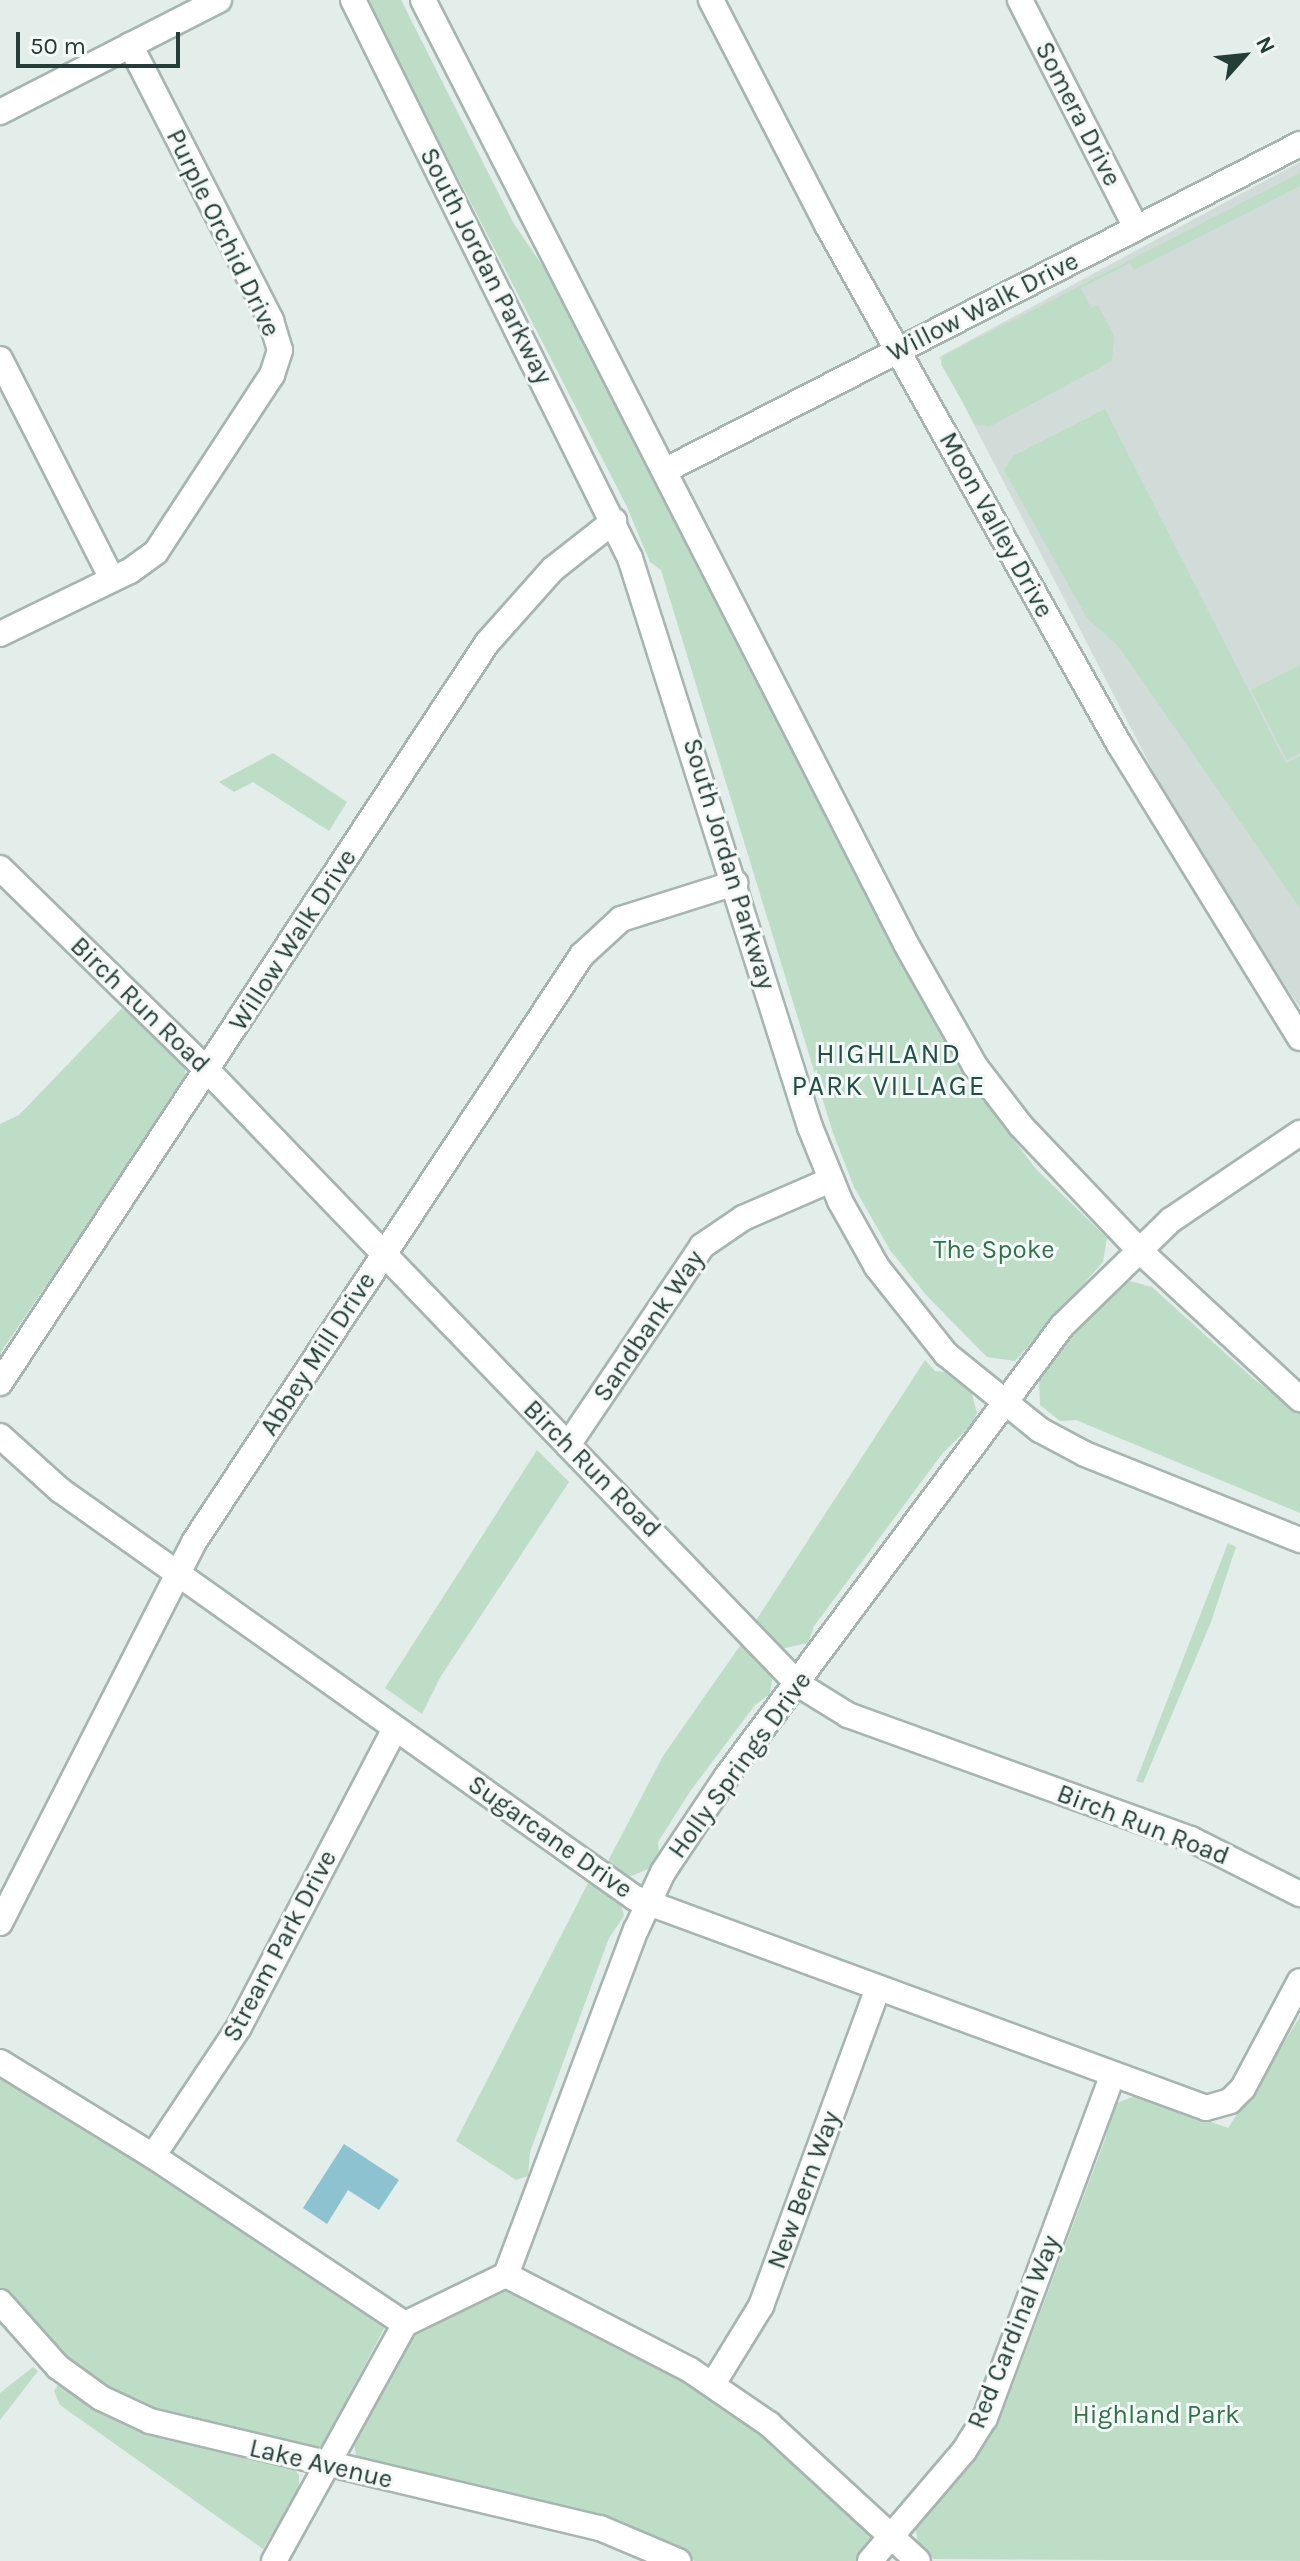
<!DOCTYPE html>
<html>
<head>
<meta charset="utf-8">
<style>
	body { margin:0 }
	#map { position:relative; width:1300px; height:2561px; overflow:hidden; background:#e3ede9; font-family:Karla,sans-serif }
	div>[style] { position:absolute }
	.built>* { inset:0; background:#d1dcd8 }
	.green>* { inset:0; background:#bdddc7 }
	.water>* { inset:0; background:#8dc3d0 }
	.roads { filter:drop-shadow(2px 0 #a6b5b0) drop-shadow(-2px 0 #a6b5b0) drop-shadow(0 2px #a6b5b0) drop-shadow(0 -2px #a6b5b0) }
	.minor>* { height:24px; margin:-12px; padding:0 12px; transform-origin:12px; border-radius:12px; background:#fff }
	.tertiary>* { height:24px; margin:-12px; padding:0 12px; transform-origin:12px; border-radius:12px; background:#fff }
	span { translate:-50% -50%; white-space:nowrap; text-align:center; line-height:1.15; -webkit-text-stroke:6px #f4f9f7; paint-order:stroke }
	.street-label { font-size:26px; color:#233e37 }
	.park-label { font-size:26px; color:#2f734b }
	.neighbourhood-label { font-size:28px; color:#204f45; letter-spacing:2px }
	.north { position:absolute; left:1204px; top:16px; width:80px; height:80px; -webkit-text-stroke:6px #f4f9f7; paint-order:stroke; rotate:63deg; font-size:22px; font-weight:700; line-height:32px; text-align:center; color:#233e37 }
	.north::after { content:''; display:block; margin:auto; width:28px; height:36px; background:#233e37; clip-path:polygon(50% 0,100% 100%,50% 72%,0 100%) }
	.scale { position:absolute; left:16px; top:32px; width:164px; height:36px; box-sizing:border-box; border:4px solid #233e37; border-top:0; padding-left:10px; font-size:24px; line-height:28px; white-space:nowrap; color:#233e37; -webkit-text-stroke:6px #f4f9f7; paint-order:stroke }
</style>
</head>
<body>
<div id="map">
	<div class="built">
		<i style="clip-path:polygon(1300px 162px,1300px 1008px,1179px 821px,939px 357px)"></i>
	</div>
	<div class="green">
		<i style="clip-path:polygon(367px 0,401px 0,514px 224px,566px 300px,958px 1067px,1036px 1169px,1107px 1238px,1103px 1262px,1015px 1361px,987px 1357px,927px 1296px,890px 1250px,854px 1187px,833px 1133px,661px 570px,650px 562px,627px 507px)"></i>
		<i style="clip-path:polygon(1300px 173px,1300px 186px,1134px 270px,1130px 263px,1081px 288px,1091px 308px,1098px 305px,1114px 336px,1112px 361px,989px 427px,975px 424px,941px 364px,943px 356px)"></i>
		<i style="clip-path:polygon(1105px 409px,1286px 763px,1300px 756px,1300px 908px,1118px 646px,1087px 618px,1004px 470px,1013px 456px)"></i>
		<i style="clip-path:polygon(1300px 665px,1300px 753px,1287px 760px,1251px 690px)"></i>
		<i style="clip-path:polygon(273px 753px,347px 802px,329px 831px,253px 782px,234px 792px,219px 782px)"></i>
		<i style="clip-path:polygon(122px 1008px,184px 1061px,186px 1080px,1px 1352px,0 1366px,0 1124px,19px 1115px)"></i>
		<i style="clip-path:polygon(1130px 1281px,1152px 1287px,1255px 1380px,1300px 1412px,1300px 1513px,1076px 1420px,1060px 1421px,1040px 1405px,1039px 1377px,1113px 1289px)"></i>
		<i style="clip-path:polygon(925px 1360px,935px 1371px,952px 1373px,971px 1391px,977px 1413px,972px 1424px,942px 1454px,814px 1626px,808px 1643px,781px 1649px,755px 1622px)"></i>
		<i style="clip-path:polygon(537px 1450px,569px 1482px,441px 1676px,422px 1714px,385px 1688px)"></i>
		<i style="clip-path:polygon(1228px 1543px,1236px 1547px,1211px 1622px,1143px 1783px,1136px 1781px)"></i>
		<i style="clip-path:polygon(744px 1640px,773px 1673px,770px 1694px,755px 1705px,691px 1790px,658px 1842px,659px 1851px,648px 1869px,629px 1877px,605px 1867px,663px 1756px)"></i>
		<i style="clip-path:polygon(590px 1879px,620px 1900px,624px 1916px,609px 1938px,530px 2152px,528px 2176px,516px 2180px,456px 2141px)"></i>
		<i style="clip-path:polygon(1300px 2017px,1300px 2561px,934px 2559px,918px 2543px,915px 2525px,973px 2463px,1004px 2409px,1106px 2137px,1112px 2105px,1137px 2095px,1228px 2128px)"></i>
		<i style="clip-path:polygon(0 2069px,386px 2325px,322px 2446px,312px 2448px,137px 2403px,70px 2363px,29px 2323px,0 2288px)"></i>
		<i style="clip-path:polygon(509px 2290px,681px 2376px,747px 2419px,874px 2534px,874px 2541px,857px 2561px,695px 2561px,635px 2530px,357px 2461px,354px 2443px,414px 2333px)"></i>
		<i style="clip-path:polygon(33px 2367px,38px 2371px,0 2420px,0 2393px)"></i>
		<i style="clip-path:polygon(58px 2385px,98px 2411px,162px 2439px,290px 2464px,299px 2475px,299px 2489px,263px 2549px,60px 2405px,54px 2391px)"></i>
	</div>
	<div class="water">
		<i style="clip-path:polygon(344px 2144px,399px 2180px,379px 2210px,348px 2190px,327px 2224px,303px 2208px)"></i>
	</div>
	<div class="roads">
		<div class="minor">
			<i style="left:711px;top:0;width:253px;rotate:62.7deg"></i>
			<i style="left:827px;top:225px;width:596px;rotate:60.64deg"></i>
			<i style="left:1119px;top:744px;width:345px;rotate:58.4deg"></i>
			<i style="left:1020px;top:0;width:256px;rotate:63deg"></i>
			<i style="left:0;top:359px;width:247px;rotate:63deg"></i>
			<i style="left:666px;top:470px;width:713px;rotate:-27.21deg"></i>
			<i style="left:0;top:634px;width:144px;rotate:-25.9deg"></i>
			<i style="left:130px;top:571px;width:32px;rotate:-36deg"></i>
			<i style="left:156px;top:552px;width:212px;rotate:-56.8deg"></i>
			<i style="left:272px;top:375px;width:26px;rotate:-72deg"></i>
			<i style="left:280px;top:350px;width:31px;rotate:-107deg"></i>
			<i style="left:271px;top:320px;width:309px;rotate:-117.1deg"></i>
			<i style="left:0;top:868px;width:291px;rotate:44.3deg"></i>
			<i style="left:208px;top:1071px;width:851px;rotate:46.1deg"></i>
			<i style="left:798px;top:1684px;width:59px;rotate:31.8deg"></i>
			<i style="left:848px;top:1715px;width:365px;rotate:19.9deg"></i>
			<i style="left:1191px;top:1839px;width:122px;rotate:26.8deg"></i>
			<i style="left:0;top:1383px;width:886px;rotate:-56.65deg"></i>
			<i style="left:487px;top:643px;width:99px;rotate:-48.3deg"></i>
			<i style="left:553px;top:569px;width:78px;rotate:-38.2deg"></i>
			<i style="left:0;top:1436px;width:81px;rotate:42deg"></i>
			<i style="left:60px;top:1490px;width:705px;rotate:35.36deg"></i>
			<i style="left:635px;top:1898px;width:608px;rotate:20.19deg"></i>
			<i style="left:1206px;top:2108px;width:25px;rotate:-16deg"></i>
			<i style="left:1230px;top:2101px;width:18px;rotate:-45deg"></i>
			<i style="left:1243px;top:2088px;width:121px;rotate:-62deg"></i>
			<i style="left:568px;top:1445px;width:240px;rotate:-56deg"></i>
			<i style="left:702px;top:1246px;width:50px;rotate:-34.3deg"></i>
			<i style="left:743px;top:1218px;width:96px;rotate:-23.4deg"></i>
			<i style="left:0;top:1923px;width:428px;rotate:-63deg"></i>
			<i style="left:194px;top:1542px;width:704px;rotate:-56.54deg"></i>
			<i style="left:582px;top:955px;width:53px;rotate:-42.7deg"></i>
			<i style="left:621px;top:919px;width:120px;rotate:-17.5deg"></i>
			<i style="left:153px;top:2156px;width:155px;rotate:-56.3deg"></i>
			<i style="left:239px;top:2027px;width:336px;rotate:-62.4deg"></i>
			<i style="left:506px;top:2275px;width:369px;rotate:-69.4deg"></i>
			<i style="left:636px;top:1930px;width:64px;rotate:-65deg"></i>
			<i style="left:663px;top:1872px;width:115px;rotate:-56.3deg"></i>
			<i style="left:727px;top:1776px;width:561px;rotate:-53.33deg"></i>
			<i style="left:1062px;top:1326px;width:152px;rotate:-44.2deg"></i>
			<i style="left:1171px;top:1220px;width:156px;rotate:-34deg"></i>
			<i style="left:713px;top:2384px;width:92px;rotate:-58.4deg"></i>
			<i style="left:761px;top:2306px;width:339px;rotate:-69.8deg"></i>
			<i style="left:274px;top:2561px;width:271px;rotate:-61.1deg"></i>
			<i style="left:870px;top:2561px;width:145px;rotate:-49.5deg"></i>
			<i style="left:964px;top:2451px;width:39px;rotate:-58deg"></i>
			<i style="left:985px;top:2418px;width:365px;rotate:-69.6deg"></i>
		</div>
		<div class="tertiary">
			<i style="left:353px;top:0;width:623px;rotate:63.6deg"></i>
			<i style="left:630px;top:558px;width:597px;rotate:72.45deg"></i>
			<i style="left:810px;top:1127px;width:80px;rotate:67.9deg"></i>
			<i style="left:840px;top:1201px;width:76px;rotate:60.7deg"></i>
			<i style="left:877px;top:1267px;width:111px;rotate:51.6deg"></i>
			<i style="left:946px;top:1354px;width:121px;rotate:39deg"></i>
			<i style="left:1040px;top:1430px;width:51px;rotate:28.1deg"></i>
			<i style="left:1085px;top:1454px;width:232px;rotate:21.8deg"></i>
			<i style="left:423px;top:0;width:1060px;rotate:62.9deg"></i>
			<i style="left:906px;top:944px;width:140px;rotate:60.5deg"></i>
			<i style="left:975px;top:1066px;width:76px;rotate:52.5deg"></i>
			<i style="left:1021px;top:1126px;width:173px;rotate:46.4deg"></i>
			<i style="left:1140px;top:1251px;width:218px;rotate:42.8deg"></i>
			<i style="left:0;top:112px;width:246px;rotate:-27.1deg"></i>
			<i style="left:0;top:2062px;width:180px;rotate:31.6deg"></i>
			<i style="left:153px;top:2156px;width:303px;rotate:33.7deg"></i>
			<i style="left:405px;top:2324px;width:112px;rotate:-25.9deg"></i>
			<i style="left:506px;top:2275px;width:207px;rotate:27.3deg"></i>
			<i style="left:690px;top:2370px;width:96px;rotate:34.4deg"></i>
			<i style="left:769px;top:2424px;width:202px;rotate:42.6deg"></i>
			<i style="left:0;top:2302px;width:87px;rotate:48.3deg"></i>
			<i style="left:58px;top:2367px;width:53px;rotate:35.8deg"></i>
			<i style="left:101px;top:2398px;width:54px;rotate:25.1deg"></i>
			<i style="left:150px;top:2421px;width:463px;rotate:13.4deg"></i>
			<i style="left:600px;top:2528px;width:85px;rotate:22.9deg"></i>
		</div>
	</div>
	<div class="street-label">
		<span style="left:1078px;top:114px;rotate:63deg">Somera Drive</span>
		<span style="left:223px;top:233px;rotate:64deg">Purple Orchid Drive</span>
		<span style="left:486px;top:266px;rotate:63deg">South Jordan Parkway</span>
		<span style="left:983px;top:307px;rotate:-27deg">Willow Walk Drive</span>
		<span style="left:996px;top:525px;rotate:61deg">Moon Valley Drive</span>
		<span style="left:729px;top:864px;rotate:73deg">South Jordan Parkway</span>
		<span style="left:293px;top:940px;rotate:-57deg">Willow Walk Drive</span>
		<span style="left:140px;top:1005px;rotate:44deg">Birch Run Road</span>
		<span style="left:649px;top:1326px;rotate:-56deg">Sandbank Way</span>
		<span style="left:318px;top:1354px;rotate:-57deg">Abbey Mill Drive</span>
		<span style="left:592px;top:1469px;rotate:45deg">Birch Run Road</span>
		<span style="left:740px;top:1765px;rotate:-54deg">Holly Springs Drive</span>
		<span style="left:1143px;top:1825px;rotate:21deg">Birch Run Road</span>
		<span style="left:550px;top:1837px;rotate:35deg">Sugarcane Drive</span>
		<span style="left:280px;top:1946px;rotate:-62deg">Stream Park Drive</span>
		<span style="left:804px;top:2190px;rotate:-70deg">New Bern Way</span>
		<span style="left:1014px;top:2332px;rotate:-68deg">Red Cardinal Way</span>
		<span style="left:321px;top:2464px;rotate:13deg">Lake Avenue</span>
	</div>
	<div class="park-label">
		<span style="left:994px;top:1250px">The Spoke</span>
		<span style="left:1156px;top:2415px">Highland Park</span>
	</div>
	<div class="neighbourhood-label">
		<span style="left:889px;top:1070px">HIGHLAND<br>PARK VILLAGE</span>
	</div>
	<div class="north">N</div>
	<div class="scale">50 m</div>
</div>
</body>
</html>
